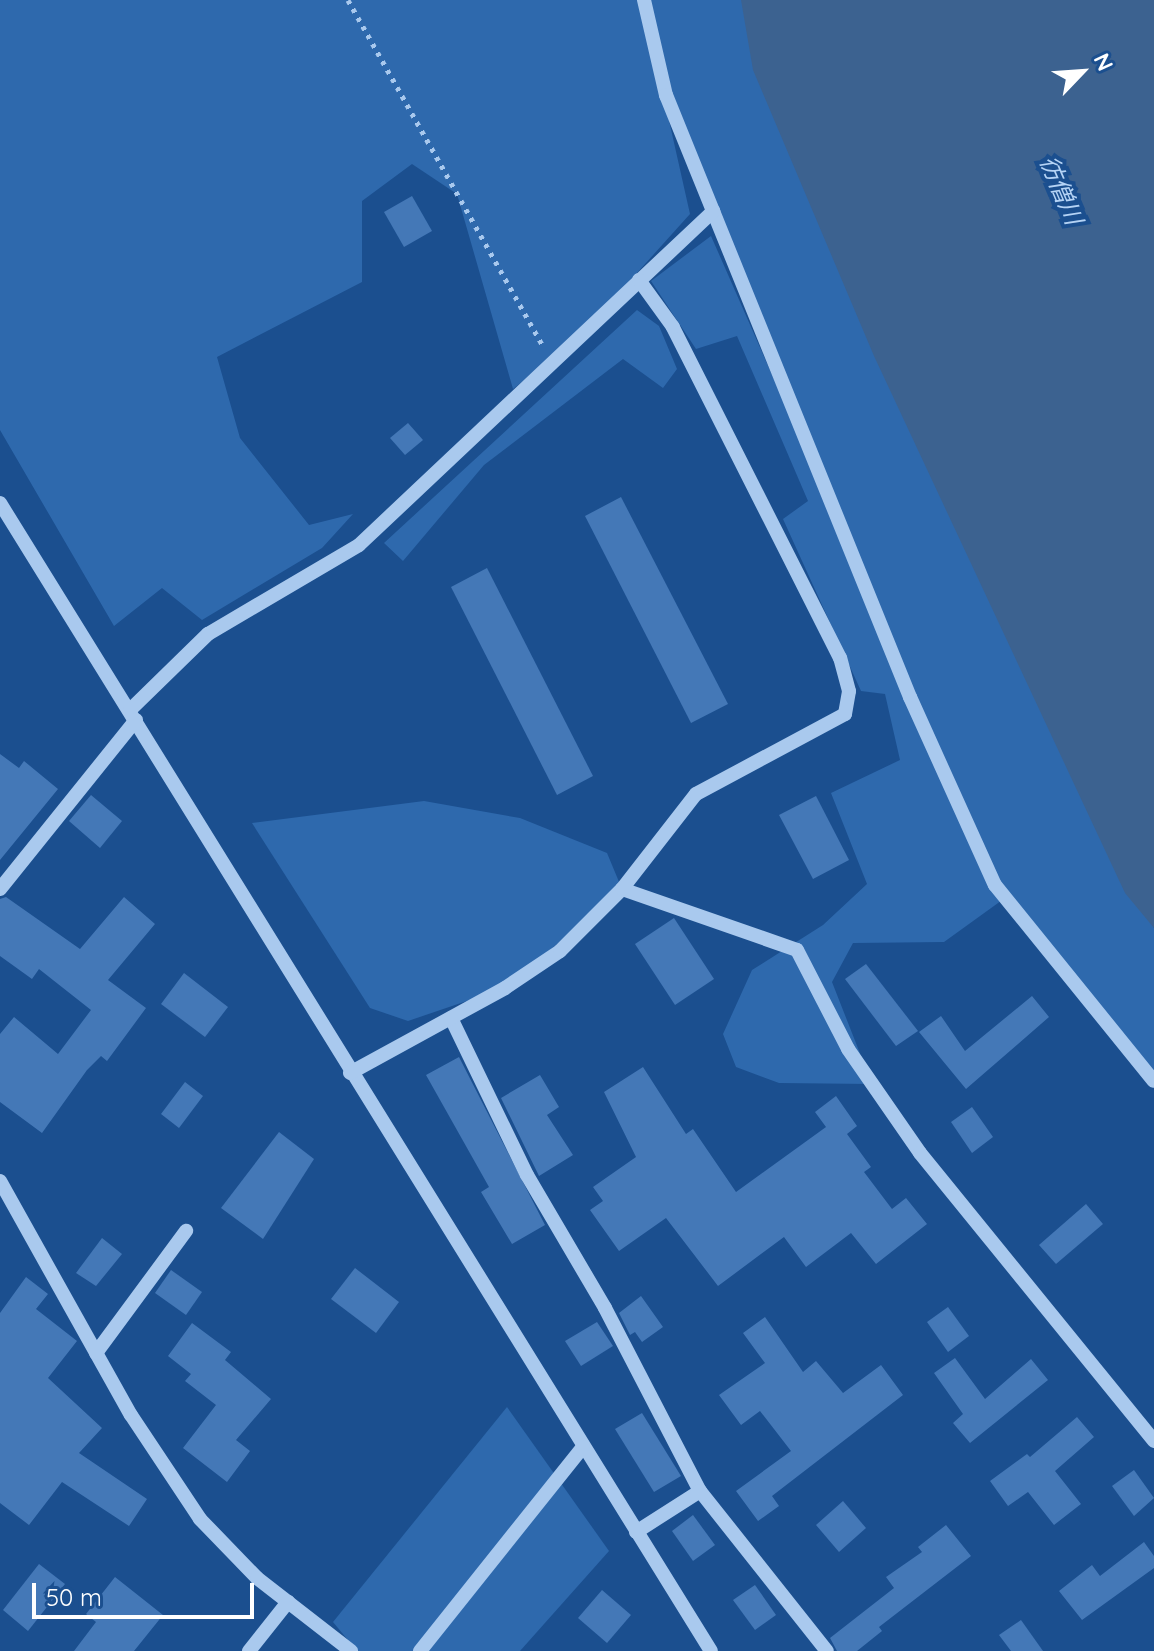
<!DOCTYPE html>
<html>
<head>
<meta charset="utf-8">
<style>
	body { margin:0 }
	#map { position:relative; width:1154px; height:1651px; overflow:hidden; background:#1b4f8f; font-family:Quicksand,"Noto Sans JP",sans-serif }
	div>[style] { position:absolute }
	.green>* { inset:0; background:#2e69ad }
	.water>* { inset:0; background:#3c6290 }
	.building>* { inset:0; background:#4478b7 }
	.path>* { height:5px; margin-top:-2.5px; transform-origin:0; background:repeating-linear-gradient(90deg,#a9c9ee 0 4px,transparent 0 10px) }
	.minor>* { height:14px; margin:-7px; padding:0 7px; transform-origin:7px; border-radius:7px; background:#a9c9ee }
	span { translate:-50% -50%; white-space:nowrap; text-align:center; line-height:1.15; -webkit-text-stroke:8px #1b4f8f; paint-order:stroke }
	.water-label { font-size:24px; color:#b5d3f5; font-style:italic }
	.north { position:absolute; left:1042px; top:32px; width:80px; height:80px; -webkit-text-stroke:6px #1b4f8f; paint-order:stroke; rotate:65deg; font-size:22px; font-weight:700; line-height:32px; text-align:center; color:#fff }
	.north::after { content:''; display:block; margin:auto; width:28px; height:36px; background:#fff; clip-path:polygon(50% 0,100% 100%,50% 72%,0 100%) }
	.scale { position:absolute; left:32px; top:1583px; width:222px; height:36px; box-sizing:border-box; border:4px solid #fff; border-top:0; padding-left:10px; font-size:24px; line-height:28px; white-space:nowrap; color:#fff; -webkit-text-stroke:6px #1b4f8f; paint-order:stroke }
</style>
</head>
<body>
<div id="map">
	<div class="green">
		<i style="clip-path:polygon(0 0,642px 0,690px 214px,582px 334px,513px 389px,457px 194px,412px 164px,362px 201px,362px 282px,217px 357px,240px 438px,309px 525px,353px 514px,322px 548px,202px 620px,162px 588px,114px 626px,0 430px)"></i>
		<i style="clip-path:polygon(649px 0,746px 0,1154px 928px,1154px 1081px,1005px 898px,944px 942px,853px 943px,832px 982px,872px 1084px,779px 1083px,736px 1067px,723px 1034px,752px 970px,823px 925px,867px 884px,831px 793px,900px 760px,885px 694px,861px 691px,783px 519px,808px 501px,737px 336px,696px 349px,651px 281px,711px 236px,850px 552px,679px 127px)"></i>
		<i style="clip-path:polygon(637px 310px,659px 326px,677px 369px,663px 388px,623px 359px,484px 465px,403px 561px,384px 543px)"></i>
		<i style="clip-path:polygon(424px 801px,520px 818px,607px 853px,622px 889px,505px 988px,408px 1021px,370px 1008px,252px 823px)"></i>
		<i style="clip-path:polygon(507px 1407px,609px 1551px,520px 1651px,357px 1651px,333px 1622px)"></i>
	</div>
	<div class="water">
		<i style="clip-path:polygon(741px 0,1154px 0,1154px 928px,1125px 893px,874px 356px,753px 70px)"></i>
	</div>
	<div class="building">
		<i style="clip-path:polygon(412px 196px,432px 231px,404px 247px,384px 212px)"></i>
		<i style="clip-path:polygon(408px 423px,423px 440px,405px 455px,390px 438px)"></i>
		<i style="clip-path:polygon(621px 497px,728px 704px,691px 723px,585px 516px)"></i>
		<i style="clip-path:polygon(487px 568px,593px 776px,557px 795px,451px 587px)"></i>
		<i style="clip-path:polygon(0 754px,19px 768px,24px 761px,58px 789px,0 860px)"></i>
		<i style="clip-path:polygon(91px 795px,122px 821px,100px 848px,69px 821px)"></i>
		<i style="clip-path:polygon(816px 796px,849px 860px,813px 879px,779px 815px)"></i>
		<i style="clip-path:polygon(6px 897px,80px 949px,124px 897px,155px 924px,108px 980px,146px 1008px,107px 1061px,101px 1056px,87px 1070px,42px 1133px,0 1102px,0 1034px,14px 1017px,58px 1054px,91px 1010px,39px 969px,32px 979px,0 956px,0 899px)"></i>
		<i style="clip-path:polygon(674px 918px,714px 979px,675px 1005px,635px 944px)"></i>
		<i style="clip-path:polygon(866px 964px,918px 1031px,896px 1046px,845px 979px)"></i>
		<i style="clip-path:polygon(184px 973px,228px 1007px,205px 1037px,161px 1004px)"></i>
		<i style="clip-path:polygon(1032px 996px,1049px 1017px,966px 1089px,919px 1032px,941px 1016px,965px 1051px)"></i>
		<i style="clip-path:polygon(459px 1057px,545px 1225px,512px 1244px,481px 1192px,489px 1187px,426px 1075px)"></i>
		<i style="clip-path:polygon(643px 1067px,686px 1134px,693px 1129px,736px 1192px,826px 1127px,815px 1112px,836px 1096px,857px 1126px,847px 1134px,871px 1167px,864px 1172px,892px 1209px,906px 1198px,927px 1224px,876px 1264px,851px 1233px,806px 1267px,784px 1237px,718px 1286px,666px 1218px,619px 1251px,590px 1210px,603px 1201px,593px 1187px,636px 1157px,604px 1092px)"></i>
		<i style="clip-path:polygon(540px 1075px,559px 1107px,547px 1115px,573px 1155px,539px 1176px,501px 1098px)"></i>
		<i style="clip-path:polygon(185px 1082px,203px 1096px,179px 1128px,161px 1114px)"></i>
		<i style="clip-path:polygon(972px 1107px,993px 1137px,972px 1153px,951px 1122px)"></i>
		<i style="clip-path:polygon(279px 1132px,314px 1159px,263px 1239px,221px 1208px)"></i>
		<i style="clip-path:polygon(1086px 1204px,1103px 1224px,1056px 1264px,1039px 1245px)"></i>
		<i style="clip-path:polygon(102px 1238px,122px 1254px,96px 1286px,76px 1273px)"></i>
		<i style="clip-path:polygon(355px 1268px,399px 1302px,376px 1333px,331px 1299px)"></i>
		<i style="clip-path:polygon(171px 1270px,202px 1292px,186px 1315px,155px 1293px)"></i>
		<i style="clip-path:polygon(26px 1277px,48px 1294px,36px 1309px,77px 1341px,48px 1378px,102px 1428px,79px 1453px,147px 1499px,129px 1526px,62px 1482px,29px 1525px,0 1503px,0 1313px)"></i>
		<i style="clip-path:polygon(641px 1296px,663px 1327px,642px 1342px,635px 1332px,630px 1335px,619px 1313px)"></i>
		<i style="clip-path:polygon(948px 1307px,969px 1336px,948px 1352px,927px 1322px)"></i>
		<i style="clip-path:polygon(765px 1317px,803px 1372px,816px 1361px,843px 1393px,881px 1365px,903px 1395px,772px 1496px,779px 1506px,758px 1521px,736px 1491px,791px 1451px,760px 1411px,741px 1425px,719px 1395px,765px 1363px,743px 1333px)"></i>
		<i style="clip-path:polygon(597px 1322px,613px 1346px,581px 1366px,565px 1341px)"></i>
		<i style="clip-path:polygon(192px 1323px,231px 1352px,225px 1360px,271px 1399px,236px 1440px,250px 1451px,227px 1482px,183px 1448px,216px 1405px,185px 1381px,191px 1374px,168px 1356px)"></i>
		<i style="clip-path:polygon(955px 1358px,985px 1399px,1031px 1359px,1048px 1380px,970px 1443px,953px 1423px,963px 1414px,934px 1373px)"></i>
		<i style="clip-path:polygon(642px 1413px,681px 1476px,654px 1492px,615px 1429px)"></i>
		<i style="clip-path:polygon(1077px 1417px,1094px 1437px,1055px 1471px,1081px 1504px,1054px 1525px,1028px 1492px,1008px 1506px,990px 1481px,1027px 1454px,1030px 1457px)"></i>
		<i style="clip-path:polygon(1134px 1470px,1154px 1498px,1134px 1516px,1112px 1486px)"></i>
		<i style="clip-path:polygon(843px 1501px,866px 1528px,839px 1552px,816px 1525px)"></i>
		<i style="clip-path:polygon(693px 1515px,715px 1545px,693px 1561px,672px 1531px)"></i>
		<i style="clip-path:polygon(946px 1525px,971px 1556px,879px 1627px,882px 1631px,857px 1651px,837px 1651px,830px 1638px,894px 1588px,886px 1577px,922px 1552px,918px 1547px)"></i>
		<i style="clip-path:polygon(1144px 1542px,1154px 1556px,1154px 1568px,1082px 1620px,1059px 1591px,1092px 1565px,1100px 1576px)"></i>
		<i style="clip-path:polygon(39px 1564px,65px 1584px,28px 1631px,3px 1610px)"></i>
		<i style="clip-path:polygon(115px 1577px,163px 1615px,134px 1651px,74px 1651px,96px 1622px,86px 1614px)"></i>
		<i style="clip-path:polygon(755px 1585px,776px 1615px,755px 1630px,733px 1600px)"></i>
		<i style="clip-path:polygon(602px 1590px,631px 1615px,607px 1643px,578px 1618px)"></i>
		<i style="clip-path:polygon(1021px 1620px,1043px 1651px,1011px 1651px,999px 1635px)"></i>
	</div>
	<div class="path">
		<i style="left:348px;top:0;width:395px;rotate:60.6deg"></i>
	</div>
	<div class="minor">
		<i style="left:644px;top:0;width:98px;rotate:77deg"></i>
		<i style="left:666px;top:95px;width:650px;rotate:67.94deg"></i>
		<i style="left:910px;top:697px;width:206px;rotate:65.7deg"></i>
		<i style="left:995px;top:885px;width:252px;rotate:51deg"></i>
		<i style="left:0;top:503px;width:1350px;rotate:58.23deg"></i>
		<i style="left:130px;top:710px;width:109px;rotate:-44.3deg"></i>
		<i style="left:208px;top:634px;width:175px;rotate:-30.5deg"></i>
		<i style="left:359px;top:545px;width:487px;rotate:-43.3deg"></i>
		<i style="left:0;top:889px;width:217px;rotate:-51.2deg"></i>
		<i style="left:622px;top:889px;width:185px;rotate:19.2deg"></i>
		<i style="left:797px;top:950px;width:111px;rotate:62.7deg"></i>
		<i style="left:848px;top:1049px;width:126px;rotate:55.3deg"></i>
		<i style="left:920px;top:1153px;width:371px;rotate:50.9deg"></i>
		<i style="left:451px;top:1018px;width:174px;rotate:64.2deg"></i>
		<i style="left:527px;top:1175px;width:154px;rotate:59.6deg"></i>
		<i style="left:605px;top:1308px;width:206px;rotate:62.6deg"></i>
		<i style="left:700px;top:1491px;width:204px;rotate:51.6deg"></i>
		<i style="left:350px;top:1073px;width:177px;rotate:-28.7deg"></i>
		<i style="left:505px;top:988px;width:66px;rotate:-33.9deg"></i>
		<i style="left:560px;top:951px;width:88px;rotate:-45deg"></i>
		<i style="left:622px;top:889px;width:120px;rotate:-52.1deg"></i>
		<i style="left:696px;top:794px;width:169px;rotate:-28.2deg"></i>
		<i style="left:845px;top:714px;width:23px;rotate:-80deg"></i>
		<i style="left:849px;top:691px;width:34px;rotate:-105deg"></i>
		<i style="left:840px;top:658px;width:371px;rotate:-116.8deg"></i>
		<i style="left:673px;top:327px;width:58px;rotate:-125.9deg"></i>
		<i style="left:0;top:1181px;width:268px;rotate:60.8deg"></i>
		<i style="left:131px;top:1415px;width:125px;rotate:56.4deg"></i>
		<i style="left:200px;top:1519px;width:82px;rotate:46deg"></i>
		<i style="left:257px;top:1578px;width:119px;rotate:37.8deg"></i>
		<i style="left:96px;top:1353px;width:152px;rotate:-53.6deg"></i>
		<i style="left:636px;top:1532px;width:76px;rotate:-32.6deg"></i>
		<i style="left:249px;top:1651px;width:63px;rotate:-51.5deg"></i>
		<i style="left:420px;top:1651px;width:261px;rotate:-51.4deg"></i>
	</div>
	<div class="water-label">
		<span style="left:1061px;top:190px;rotate:67deg">彷僧川</span>
	</div>
	<div class="north">N</div>
	<div class="scale">50 m</div>
</div>
</body>
</html>
